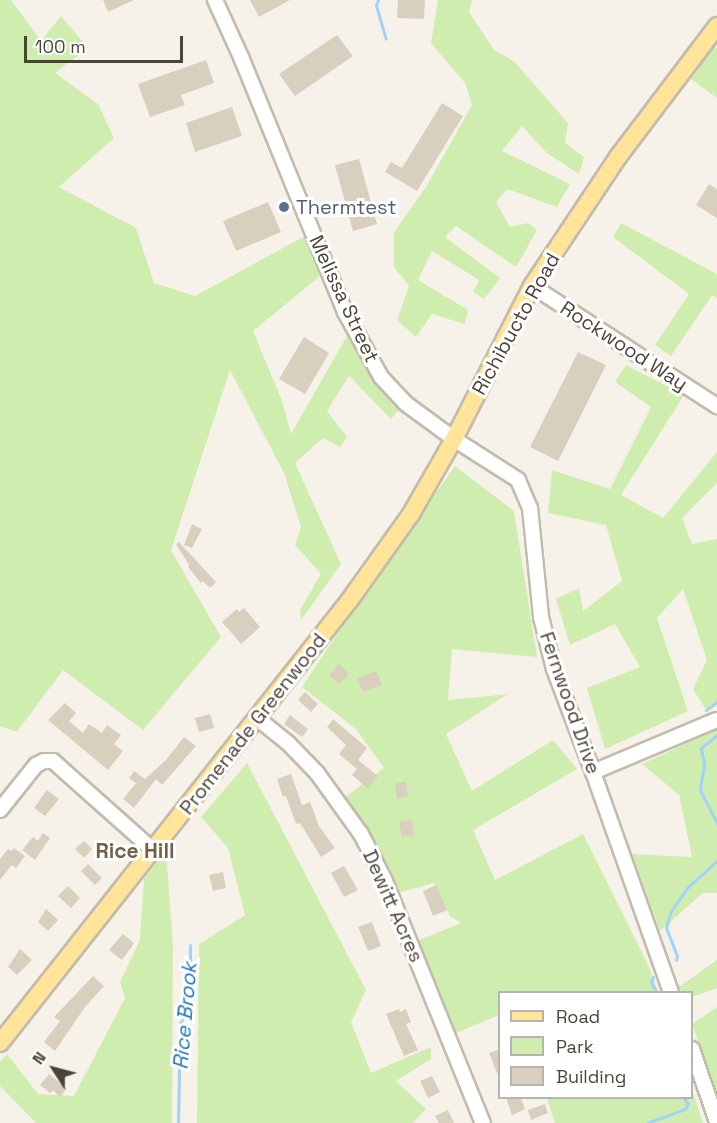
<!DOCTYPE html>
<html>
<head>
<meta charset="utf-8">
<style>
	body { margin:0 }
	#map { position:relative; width:717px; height:1123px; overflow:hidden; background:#f6f2ea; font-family:"Space Grotesk",sans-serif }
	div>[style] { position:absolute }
	.green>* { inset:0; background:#d0edb0 }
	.stream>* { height:3px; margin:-1.5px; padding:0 1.5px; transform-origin:1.5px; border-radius:1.5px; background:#a2d3f7 }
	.building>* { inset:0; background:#d9cfbe }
	.roads { filter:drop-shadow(2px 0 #c3bbab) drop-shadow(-2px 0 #c3bbab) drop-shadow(0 2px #c3bbab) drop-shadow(0 -2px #c3bbab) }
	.minor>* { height:14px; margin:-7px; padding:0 7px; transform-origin:7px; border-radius:7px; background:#fff }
	.major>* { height:16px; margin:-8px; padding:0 8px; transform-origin:8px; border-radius:8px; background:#ffe49a }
	.dots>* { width:16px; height:16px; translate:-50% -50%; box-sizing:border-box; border:3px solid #fff; border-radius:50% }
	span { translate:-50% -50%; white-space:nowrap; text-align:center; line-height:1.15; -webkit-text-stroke:6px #fff; paint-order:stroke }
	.service-label { font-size:20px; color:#4e5e75 }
	.left { translate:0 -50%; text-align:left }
	.street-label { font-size:20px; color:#4b4337 }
	.neighbourhood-label { font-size:21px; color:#6f624d; font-weight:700 }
	.water-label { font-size:21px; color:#2478b8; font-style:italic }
	.legend { position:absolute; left:498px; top:991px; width:195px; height:108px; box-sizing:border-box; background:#fff; border:2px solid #b7b4af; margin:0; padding:8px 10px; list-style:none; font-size:18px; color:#4b4337 }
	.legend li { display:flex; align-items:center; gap:12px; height:30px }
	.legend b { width:30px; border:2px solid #b7b4af }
	.north { position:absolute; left:24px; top:1039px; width:60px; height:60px; -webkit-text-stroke:4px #fff; paint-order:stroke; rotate:306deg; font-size:16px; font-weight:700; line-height:24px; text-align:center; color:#4b4337 }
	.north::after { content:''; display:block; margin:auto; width:21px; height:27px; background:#4b4337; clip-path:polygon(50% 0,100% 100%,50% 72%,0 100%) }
	.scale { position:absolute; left:24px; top:36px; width:159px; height:27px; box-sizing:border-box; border:3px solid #4b4337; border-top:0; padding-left:8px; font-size:18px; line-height:21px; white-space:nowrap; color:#4b4337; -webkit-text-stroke:4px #fff; paint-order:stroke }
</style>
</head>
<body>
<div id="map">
	<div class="green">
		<i style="clip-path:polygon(0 0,11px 0,41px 41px,61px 16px,88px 48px,55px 73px,98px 104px,114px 138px,59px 187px,136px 228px,154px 283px,195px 296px,305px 236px,320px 276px,253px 331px,282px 401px,291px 434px,347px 336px,399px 410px,391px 419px,349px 376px,327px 411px,347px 437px,340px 447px,323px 438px,295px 463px,341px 564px,301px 620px,300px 610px,321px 574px,295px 545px,301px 527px,284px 473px,230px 370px,171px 550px,221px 637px,143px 730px,63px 670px,17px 732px,0 726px)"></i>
		<i style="clip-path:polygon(438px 0,472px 0,469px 12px,494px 50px,514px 61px,568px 123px,565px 143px,584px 157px,579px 174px,547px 153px,522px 126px,502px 151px,570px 184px,557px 207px,507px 189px,496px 202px,510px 227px,528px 223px,537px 230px,516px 267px,456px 226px,445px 237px,500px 278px,484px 299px,473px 292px,479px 280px,432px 251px,418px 280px,468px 310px,465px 324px,432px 314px,416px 337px,397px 320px,409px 286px,394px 267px,394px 232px,426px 187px,472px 105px,465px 83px,431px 43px)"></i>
		<i style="clip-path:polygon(714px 46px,717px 48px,717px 98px,691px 79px)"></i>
		<i style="clip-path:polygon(621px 223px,717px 274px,717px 298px,712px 295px,671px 356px,655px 345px,689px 294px,613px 237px)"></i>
		<i style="clip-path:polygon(626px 365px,684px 395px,621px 495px,663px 518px,717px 452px,717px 483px,682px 518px,692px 544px,717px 539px,717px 702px,706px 710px,693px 689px,707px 660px,683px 589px,657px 618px,688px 711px,605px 749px,587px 688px,640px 667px,615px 624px,570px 645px,556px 599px,579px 588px,583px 611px,622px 581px,606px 525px,548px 513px,552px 470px,610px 489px,651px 407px,615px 382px)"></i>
		<i style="clip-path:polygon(455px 466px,514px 511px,537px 657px,452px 649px,448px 700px,508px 694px,446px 734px,472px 791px,553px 740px,577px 769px,473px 830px,495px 880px,583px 834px,650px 969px,658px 992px,500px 992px,499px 1015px,456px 1033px,417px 941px,461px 923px,450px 916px,434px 883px,398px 893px,344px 798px,384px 768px,356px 729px,302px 687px,360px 599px)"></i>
		<i style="clip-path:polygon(717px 729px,717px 893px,703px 893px,660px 931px,632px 854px,692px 857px,679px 795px,642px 764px)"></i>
		<i style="clip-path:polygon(247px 763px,366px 990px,351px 1022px,371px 1073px,431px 1047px,431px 1059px,396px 1081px,426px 1109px,413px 1123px,197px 1123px,199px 944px,245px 915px,228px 848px,201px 817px)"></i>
		<i style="clip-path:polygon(166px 850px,173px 945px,172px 1123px,36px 1123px,0 1086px,0 1062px,7px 1054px,38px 1094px,74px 1096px,125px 998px,120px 982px,140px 940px,144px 879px)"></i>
		<i style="clip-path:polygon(717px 960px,717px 988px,692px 997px,692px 992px,681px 992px,679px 987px)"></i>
		<i style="clip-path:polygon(717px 1007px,717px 1094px,692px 1024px)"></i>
		<i style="clip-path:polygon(692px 1089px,703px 1123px,555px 1123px,547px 1098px,692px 1098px)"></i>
	</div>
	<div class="stream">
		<i style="left:378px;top:0;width:5px;rotate:112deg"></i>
		<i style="left:376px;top:5px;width:35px;rotate:74deg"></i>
		<i style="left:706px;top:710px;width:14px;rotate:-36deg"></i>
		<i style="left:717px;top:735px;width:21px;rotate:141deg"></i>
		<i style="left:701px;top:748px;width:16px;rotate:79deg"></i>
		<i style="left:704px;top:764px;width:26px;rotate:99deg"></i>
		<i style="left:700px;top:790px;width:38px;rotate:63deg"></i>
		<i style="left:676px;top:960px;width:4px;rotate:-76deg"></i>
		<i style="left:677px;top:956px;width:30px;rotate:-111deg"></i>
		<i style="left:666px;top:928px;width:18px;rotate:-74deg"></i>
		<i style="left:671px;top:911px;width:29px;rotate:-55deg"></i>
		<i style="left:688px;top:887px;width:39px;rotate:-42deg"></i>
		<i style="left:653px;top:977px;width:6px;rotate:108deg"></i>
		<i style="left:651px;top:983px;width:11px;rotate:56deg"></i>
		<i style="left:178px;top:1123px;width:98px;rotate:-88.8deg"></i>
		<i style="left:180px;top:1025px;width:34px;rotate:-73deg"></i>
		<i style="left:190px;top:993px;width:48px;rotate:-90deg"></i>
		<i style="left:647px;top:1123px;width:40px;rotate:-20.2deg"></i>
		<i style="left:685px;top:1109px;width:6px;rotate:-59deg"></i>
		<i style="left:688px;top:1104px;width:7px;rotate:-124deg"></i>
	</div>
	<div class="building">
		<i style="clip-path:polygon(103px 0,134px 0,108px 12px)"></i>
		<i style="clip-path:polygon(250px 0,290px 0,259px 17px)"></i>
		<i style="clip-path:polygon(398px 0,425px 0,424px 19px,397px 18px)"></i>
		<i style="clip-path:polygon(337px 35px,353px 56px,295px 96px,279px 74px)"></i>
		<i style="clip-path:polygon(206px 60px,214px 83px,181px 95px,185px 105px,150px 117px,138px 84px)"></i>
		<i style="clip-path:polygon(442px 103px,463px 116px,417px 191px,385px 172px,391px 162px,402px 168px)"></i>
		<i style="clip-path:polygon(232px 107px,242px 136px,195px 152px,186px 123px)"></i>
		<i style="clip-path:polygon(359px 159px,377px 224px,353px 231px,335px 165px)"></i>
		<i style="clip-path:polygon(709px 184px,717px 189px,717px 218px,696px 205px)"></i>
		<i style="clip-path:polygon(268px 202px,281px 232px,236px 251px,223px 221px)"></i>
		<i style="clip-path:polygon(304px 337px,329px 353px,305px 394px,279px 379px)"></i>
		<i style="clip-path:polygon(578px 352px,606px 365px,558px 461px,530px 447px)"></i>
		<i style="clip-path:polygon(192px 524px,202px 529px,192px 548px,184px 545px)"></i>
		<i style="clip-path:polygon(179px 542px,216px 582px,210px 588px,203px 581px,201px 583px,188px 567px,189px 565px,176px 544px)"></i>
		<i style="clip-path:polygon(244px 608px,260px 627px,241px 644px,222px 622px,237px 609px,239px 612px)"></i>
		<i style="clip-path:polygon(339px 664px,349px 674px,339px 684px,329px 675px)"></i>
		<i style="clip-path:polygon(376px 671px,382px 685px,363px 692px,357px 678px)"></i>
		<i style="clip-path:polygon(305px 692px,318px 704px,311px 712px,298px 700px)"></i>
		<i style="clip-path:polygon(65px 703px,76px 713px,69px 721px,83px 733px,89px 724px,102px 733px,107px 725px,121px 735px,114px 744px,123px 751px,108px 770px,48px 720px)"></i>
		<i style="clip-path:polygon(210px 714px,214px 728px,199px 732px,195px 718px)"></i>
		<i style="clip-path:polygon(290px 715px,308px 729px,302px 737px,284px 724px)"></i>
		<i style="clip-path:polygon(333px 719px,367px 748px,358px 760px,378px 776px,368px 789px,352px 775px,357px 769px,339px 754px,346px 745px,327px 727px)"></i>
		<i style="clip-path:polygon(184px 737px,196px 746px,162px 785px,156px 779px,134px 808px,123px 799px,136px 783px,129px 778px,134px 771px,145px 779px,166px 760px)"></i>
		<i style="clip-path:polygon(291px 774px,302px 805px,310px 802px,319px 826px,335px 848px,321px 857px,300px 823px,296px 824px,286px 796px,283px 797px,277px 779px)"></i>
		<i style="clip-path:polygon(406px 782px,408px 796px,397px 798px,395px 783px)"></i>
		<i style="clip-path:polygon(47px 790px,59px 799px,45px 816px,34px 808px)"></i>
		<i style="clip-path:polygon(412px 820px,414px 835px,402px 837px,399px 822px)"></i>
		<i style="clip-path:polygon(43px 833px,50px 838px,35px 860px,22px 850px,33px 837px,38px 841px)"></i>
		<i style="clip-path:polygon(84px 841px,92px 849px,84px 858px,75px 849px)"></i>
		<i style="clip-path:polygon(14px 848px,25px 856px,16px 868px,12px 865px,0 880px,0 859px,8px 849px,11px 851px)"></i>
		<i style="clip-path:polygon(88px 864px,102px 878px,95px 885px,81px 871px)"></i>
		<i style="clip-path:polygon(344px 866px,358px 890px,344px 897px,331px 873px)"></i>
		<i style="clip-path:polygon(223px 872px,226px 888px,213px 891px,209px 875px)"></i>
		<i style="clip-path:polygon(436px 885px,447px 910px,433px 916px,423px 891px)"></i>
		<i style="clip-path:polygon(68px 886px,80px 898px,71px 908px,58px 896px)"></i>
		<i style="clip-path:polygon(46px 909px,58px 920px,48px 931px,38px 922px)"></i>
		<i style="clip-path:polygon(372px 922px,381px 946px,368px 951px,358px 927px)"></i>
		<i style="clip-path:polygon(123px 934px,134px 943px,122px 960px,109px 950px)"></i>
		<i style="clip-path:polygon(20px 949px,32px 960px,17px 975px,8px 967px)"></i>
		<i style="clip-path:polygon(93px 976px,104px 986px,85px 1007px,55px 1051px,44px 1042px,60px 1021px,54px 1017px)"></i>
		<i style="clip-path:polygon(399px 1009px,400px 1012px,406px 1009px,411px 1022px,406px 1024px,418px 1050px,404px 1056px,386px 1014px)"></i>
		<i style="clip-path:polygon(500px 1049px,500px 1078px,499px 1078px,489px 1053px)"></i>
		<i style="clip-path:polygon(49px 1074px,67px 1088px,60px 1097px,53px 1090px,50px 1093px,40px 1085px)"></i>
		<i style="clip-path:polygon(432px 1076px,440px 1092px,428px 1098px,420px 1081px)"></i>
		<i style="clip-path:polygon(506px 1098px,521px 1098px,525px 1109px,512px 1115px)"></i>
		<i style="clip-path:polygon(545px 1104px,548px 1113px,531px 1120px,528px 1110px)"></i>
		<i style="clip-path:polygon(448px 1110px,454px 1123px,439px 1123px,435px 1116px)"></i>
	</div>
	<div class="roads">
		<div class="minor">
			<i style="left:215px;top:0;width:63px;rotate:65.5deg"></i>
			<i style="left:241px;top:57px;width:275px;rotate:67.8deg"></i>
			<i style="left:345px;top:312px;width:74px;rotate:61deg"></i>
			<i style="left:381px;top:377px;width:35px;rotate:47deg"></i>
			<i style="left:405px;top:403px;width:61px;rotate:36.3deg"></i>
			<i style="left:454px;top:439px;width:76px;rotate:32.6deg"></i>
			<i style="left:518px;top:480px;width:30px;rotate:67deg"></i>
			<i style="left:530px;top:508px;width:110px;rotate:84.2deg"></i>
			<i style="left:541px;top:617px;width:54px;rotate:76deg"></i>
			<i style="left:554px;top:669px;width:110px;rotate:69.3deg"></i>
			<i style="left:593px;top:772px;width:233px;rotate:70.5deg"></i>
			<i style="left:532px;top:286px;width:221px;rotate:33deg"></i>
			<i style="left:257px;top:718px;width:40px;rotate:39deg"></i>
			<i style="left:288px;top:743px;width:42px;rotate:46deg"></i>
			<i style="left:317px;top:773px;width:75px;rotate:54.2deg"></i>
			<i style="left:361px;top:834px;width:53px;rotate:62.9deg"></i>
			<i style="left:385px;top:881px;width:261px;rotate:68deg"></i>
			<i style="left:593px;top:772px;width:134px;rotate:-22.8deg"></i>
			<i style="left:0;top:810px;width:58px;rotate:-51.3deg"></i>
			<i style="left:36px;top:765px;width:9px;rotate:-27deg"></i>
			<i style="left:44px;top:761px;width:9px"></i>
			<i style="left:53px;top:761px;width:134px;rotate:41.7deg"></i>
			<i style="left:692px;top:1049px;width:77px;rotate:71.1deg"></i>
		</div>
		<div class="major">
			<i style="left:0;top:1043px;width:563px;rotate:-51.71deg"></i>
			<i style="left:349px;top:601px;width:107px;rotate:-54.5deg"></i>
			<i style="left:411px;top:514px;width:86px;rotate:-60.2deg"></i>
			<i style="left:454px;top:439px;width:172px;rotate:-63deg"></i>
			<i style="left:532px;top:286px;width:155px;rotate:-56.3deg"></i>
			<i style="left:618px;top:157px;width:164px;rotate:-52.9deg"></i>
		</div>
	</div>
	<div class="dots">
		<i style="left:284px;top:207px;background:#5c6f8a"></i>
	</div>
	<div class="service-label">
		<span class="left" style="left:296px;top:207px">Thermtest</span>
	</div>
	<div class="street-label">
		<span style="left:344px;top:299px;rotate:65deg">Melissa Street</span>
		<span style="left:516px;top:324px;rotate:-61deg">Richibucto Road</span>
		<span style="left:624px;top:346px;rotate:33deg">Rockwood Way</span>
		<span style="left:570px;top:703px;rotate:71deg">Fernwood Drive</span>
		<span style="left:253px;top:724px;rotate:-52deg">Promenade Greenwood</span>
		<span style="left:393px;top:906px;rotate:66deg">Dewitt Acres</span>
	</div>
	<div class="neighbourhood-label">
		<span style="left:135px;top:851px">Rice Hill</span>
	</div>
	<div class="water-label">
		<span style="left:185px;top:1016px;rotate:-85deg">Rice Brook</span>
	</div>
	<ul class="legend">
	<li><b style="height:8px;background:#ffe49a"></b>Road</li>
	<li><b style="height:16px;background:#d0edb0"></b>Park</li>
	<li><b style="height:16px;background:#d9cfbe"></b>Building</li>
	</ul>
	<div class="north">N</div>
	<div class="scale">100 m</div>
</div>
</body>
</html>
